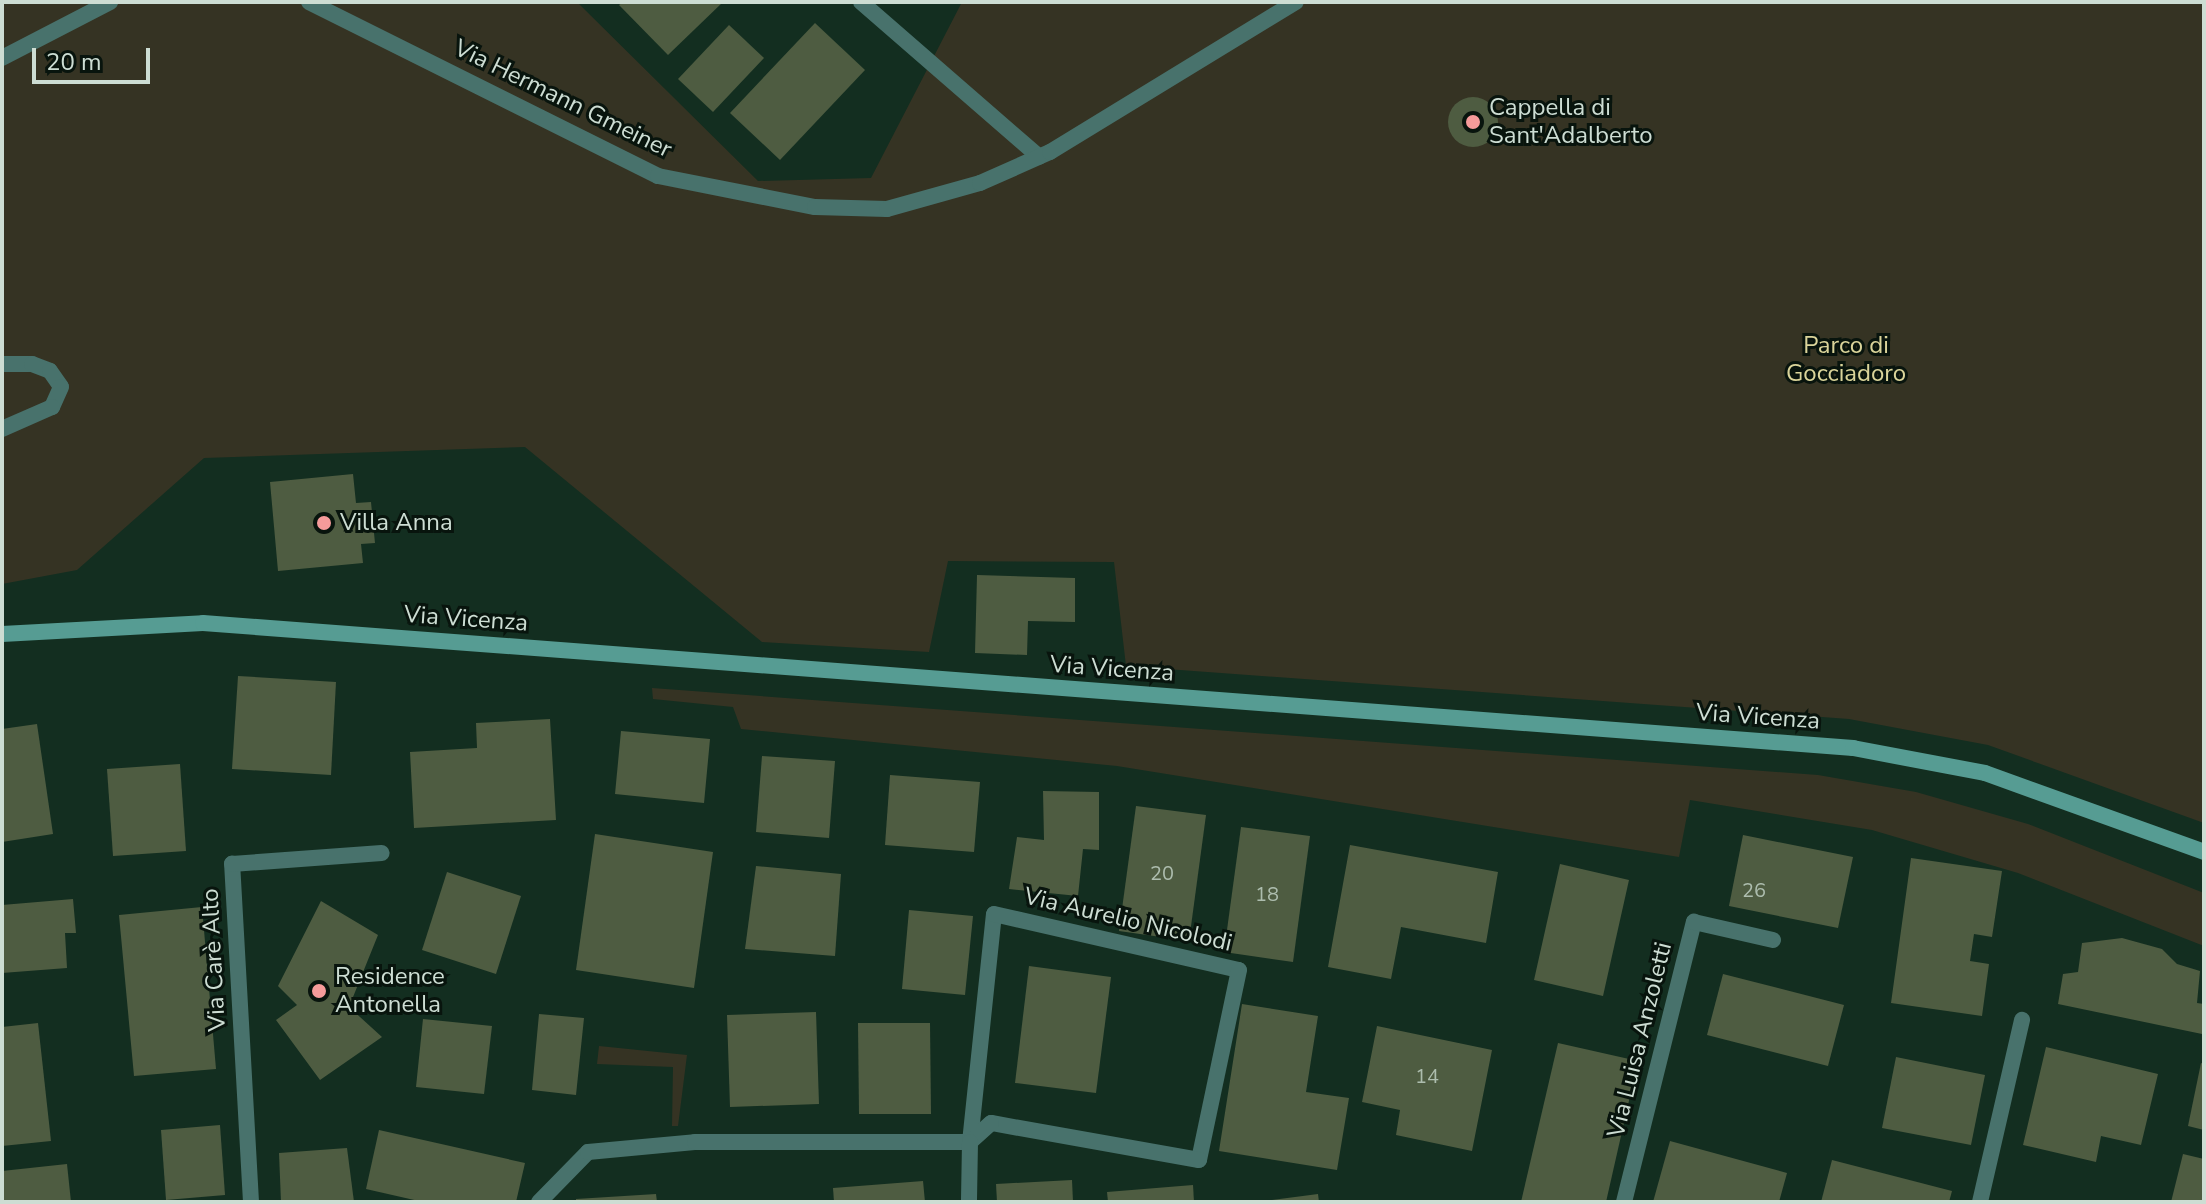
<!DOCTYPE html>
<html>
<head>
<meta charset="utf-8">
<style>
	body { margin:0 }
	#map { position:relative; width:2206px; height:1204px; overflow:hidden; background:#132e20; font-family:"Nunito Sans",sans-serif }
	div>[style] { position:absolute }
	.green>* { inset:0; background:#353323 }
	.building>* { inset:0; background:#4e5c41 }
	.round { border-radius:50% }
	.lane>* { height:16px; margin:-8px; padding:0 8px; transform-origin:8px; border-radius:8px; background:#48726c }
	.street>* { height:16px; margin:-8px; padding:0 8px; transform-origin:8px; border-radius:8px; background:#48726c }
	.secondary>* { height:16px; margin:-8px; padding:0 8px; transform-origin:8px; border-radius:8px; background:#569c93 }
	.dots>* { width:22px; height:22px; translate:-50% -50%; box-sizing:border-box; border:4px solid #08140d; border-radius:50% }
	span { translate:-50% -50%; white-space:nowrap; text-align:center; line-height:1.15; -webkit-text-stroke:6px #08140d; paint-order:stroke }
	.number-label { font-size:20px; color:#adbdae }
	.number-label span { -webkit-text-stroke-width:0 }
	.street-label { font-size:24px; color:#cdddd3 }
	.poi-label { font-size:24px; color:#cdddd3 }
	.left { translate:0 -50%; text-align:left }
	.park-label { font-size:24px; color:#dad49a }
	.frame { position:absolute; inset:0; border:4px solid #cdddd3; pointer-events:none }
	.scale { position:absolute; left:32px; top:48px; width:118px; height:36px; box-sizing:border-box; border:4px solid #cdddd3; border-top:0; padding-left:10px; font-size:24px; line-height:28px; white-space:nowrap; color:#cdddd3; -webkit-text-stroke:6px #08140d; paint-order:stroke }
</style>
</head>
<body>
<div id="map">
	<div class="green">
		<i style="clip-path:polygon(2px 2px,577px 2px,758px 181px,871px 178px,962px 2px,2204px 2px,2204px 823px,1988px 745px,1849px 719px,1126px 666px,1114px 562px,948px 561px,929px 652px,762px 642px,525px 447px,204px 458px,77px 570px,2px 584px)"></i>
		<i style="clip-path:polygon(652px 688px,1818px 775px,1916px 792px,2028px 824px,2204px 893px,2204px 946px,2018px 873px,1872px 830px,1690px 800px,1679px 857px,1117px 766px,741px 729px,733px 707px,653px 699px)"></i>
		<i style="clip-path:polygon(599px 1046px,687px 1055px,678px 1126px,672px 1126px,673px 1067px,597px 1064px)"></i>
	</div>
	<div class="building">
		<i style="clip-path:polygon(623px 2px,723px 2px,668px 55px,619px 5px)"></i>
		<i style="clip-path:polygon(815px 23px,865px 70px,780px 160px,730px 113px)"></i>
		<i style="clip-path:polygon(729px 25px,764px 58px,713px 112px,678px 79px)"></i>
		<i class="round" style="left:1448px;top:97px;width:50px;height:50px"></i>
		<i style="clip-path:polygon(353px 474px,356px 503px,371px 502px,375px 543px,361px 544px,363px 563px,278px 571px,270px 482px)"></i>
		<i style="clip-path:polygon(977px 575px,1075px 578px,1075px 622px,1028px 621px,1027px 655px,975px 653px)"></i>
		<i style="clip-path:polygon(238px 676px,336px 682px,331px 775px,232px 769px)"></i>
		<i style="clip-path:polygon(550px 719px,556px 820px,414px 828px,410px 752px,477px 748px,476px 723px)"></i>
		<i style="clip-path:polygon(37px 724px,53px 834px,2px 842px,2px 729px)"></i>
		<i style="clip-path:polygon(621px 731px,710px 739px,704px 803px,615px 794px)"></i>
		<i style="clip-path:polygon(762px 756px,835px 761px,829px 838px,756px 832px)"></i>
		<i style="clip-path:polygon(180px 764px,186px 851px,113px 856px,107px 769px)"></i>
		<i style="clip-path:polygon(890px 775px,980px 782px,974px 852px,885px 845px)"></i>
		<i style="clip-path:polygon(1043px 791px,1099px 792px,1099px 850px,1083px 849px,1078px 896px,1009px 889px,1017px 837px,1044px 840px)"></i>
		<i style="clip-path:polygon(1136px 806px,1206px 815px,1189px 941px,1119px 931px)"></i>
		<i style="clip-path:polygon(1241px 827px,1310px 836px,1293px 962px,1224px 952px)"></i>
		<i style="clip-path:polygon(595px 834px,713px 852px,694px 988px,576px 970px)"></i>
		<i style="clip-path:polygon(1743px 835px,1853px 857px,1838px 928px,1729px 906px)"></i>
		<i style="clip-path:polygon(1350px 845px,1498px 872px,1486px 943px,1401px 927px,1391px 979px,1328px 967px)"></i>
		<i style="clip-path:polygon(1911px 858px,2002px 871px,1992px 937px,1974px 934px,1970px 961px,1989px 964px,1982px 1016px,1891px 1003px)"></i>
		<i style="clip-path:polygon(1560px 864px,1629px 880px,1603px 996px,1534px 980px)"></i>
		<i style="clip-path:polygon(756px 866px,841px 874px,835px 956px,745px 949px)"></i>
		<i style="clip-path:polygon(447px 872px,521px 896px,496px 974px,422px 950px)"></i>
		<i style="clip-path:polygon(73px 899px,76px 933px,65px 933px,67px 968px,2px 973px,2px 905px)"></i>
		<i style="clip-path:polygon(321px 901px,378px 935px,349px 1007px,382px 1037px,320px 1080px,276px 1020px,297px 1005px,278px 986px)"></i>
		<i style="clip-path:polygon(202px 907px,216px 1069px,134px 1076px,119px 915px)"></i>
		<i style="clip-path:polygon(909px 910px,973px 916px,965px 995px,902px 989px)"></i>
		<i style="clip-path:polygon(2122px 938px,2162px 949px,2177px 964px,2200px 971px,2197px 1003px,2204px 1004px,2202px 1034px,2058px 1004px,2063px 974px,2078px 972px,2082px 943px)"></i>
		<i style="clip-path:polygon(1029px 966px,1111px 977px,1096px 1093px,1015px 1083px)"></i>
		<i style="clip-path:polygon(1723px 974px,1844px 1005px,1828px 1066px,1707px 1035px)"></i>
		<i style="clip-path:polygon(1242px 1004px,1318px 1016px,1306px 1092px,1349px 1098px,1337px 1170px,1219px 1151px)"></i>
		<i style="clip-path:polygon(816px 1012px,819px 1104px,730px 1107px,727px 1015px)"></i>
		<i style="clip-path:polygon(539px 1014px,584px 1018px,576px 1095px,532px 1090px)"></i>
		<i style="clip-path:polygon(423px 1019px,492px 1026px,484px 1094px,416px 1087px)"></i>
		<i style="clip-path:polygon(38px 1023px,51px 1141px,2px 1146px,2px 1027px)"></i>
		<i style="clip-path:polygon(858px 1023px,930px 1023px,931px 1114px,859px 1114px)"></i>
		<i style="clip-path:polygon(1377px 1026px,1492px 1050px,1472px 1151px,1396px 1135px,1400px 1110px,1362px 1102px)"></i>
		<i style="clip-path:polygon(1558px 1043px,1638px 1061px,1606px 1202px,1521px 1202px)"></i>
		<i style="clip-path:polygon(2046px 1047px,2158px 1074px,2141px 1145px,2101px 1136px,2096px 1162px,2023px 1145px)"></i>
		<i style="clip-path:polygon(1896px 1057px,1985px 1075px,1971px 1145px,1882px 1128px)"></i>
		<i style="clip-path:polygon(2201px 1063px,2204px 1064px,2204px 1130px,2188px 1126px)"></i>
		<i style="clip-path:polygon(220px 1125px,225px 1195px,166px 1200px,161px 1130px)"></i>
		<i style="clip-path:polygon(379px 1130px,525px 1163px,516px 1202px,423px 1202px,366px 1189px)"></i>
		<i style="clip-path:polygon(1670px 1141px,1787px 1173px,1779px 1202px,1653px 1202px)"></i>
		<i style="clip-path:polygon(347px 1148px,354px 1202px,281px 1202px,279px 1153px)"></i>
		<i style="clip-path:polygon(2183px 1154px,2204px 1159px,2204px 1202px,2171px 1202px)"></i>
		<i style="clip-path:polygon(1832px 1160px,1952px 1191px,1949px 1202px,1821px 1202px)"></i>
		<i style="clip-path:polygon(67px 1164px,71px 1202px,3px 1202px,2px 1171px)"></i>
		<i style="clip-path:polygon(1072px 1180px,1073px 1202px,997px 1202px,996px 1184px)"></i>
		<i style="clip-path:polygon(923px 1181px,925px 1202px,834px 1202px,833px 1188px)"></i>
		<i style="clip-path:polygon(1193px 1185px,1194px 1202px,1108px 1202px,1107px 1192px)"></i>
		<i style="clip-path:polygon(656px 1194px,657px 1202px,576px 1202px,576px 1199px)"></i>
		<i style="clip-path:polygon(1318px 1194px,1319px 1202px,1272px 1202px,1272px 1200px)"></i>
	</div>
	<div class="lane">
		<i style="left:861px;top:2px;width:236px;rotate:41deg"></i>
		<i style="left:251px;top:1202px;width:339px;rotate:-93.2deg"></i>
		<i style="left:232px;top:864px;width:150px;rotate:-4.2deg"></i>
		<i style="left:539px;top:1202px;width:70px;rotate:-45.6deg"></i>
		<i style="left:588px;top:1152px;width:107px;rotate:-5.3deg"></i>
		<i style="left:695px;top:1142px;width:275px"></i>
		<i style="left:970px;top:1142px;width:229px;rotate:-84deg"></i>
		<i style="left:994px;top:914px;width:251px;rotate:12.9deg"></i>
		<i style="left:1239px;top:970px;width:194px;rotate:101.9deg"></i>
		<i style="left:1199px;top:1160px;width:211px;rotate:-169.9deg"></i>
		<i style="left:991px;top:1123px;width:28px;rotate:138deg"></i>
		<i style="left:970px;top:1142px;width:60px;rotate:91deg"></i>
		<i style="left:1624px;top:1202px;width:289px;rotate:-76deg"></i>
		<i style="left:1694px;top:922px;width:81px;rotate:12.8deg"></i>
		<i style="left:1980px;top:1202px;width:187px;rotate:-77deg"></i>
	</div>
	<div class="street">
		<i style="left:309px;top:2px;width:390px;rotate:26.5deg"></i>
		<i style="left:658px;top:176px;width:160px;rotate:11.2deg"></i>
		<i style="left:815px;top:207px;width:72px;rotate:1.6deg"></i>
		<i style="left:887px;top:209px;width:97px;rotate:-15.6deg"></i>
		<i style="left:980px;top:183px;width:77px;rotate:-23.9deg"></i>
		<i style="left:1050px;top:152px;width:288px;rotate:-31.4deg"></i>
		<i style="left:2px;top:58px;width:122px;rotate:-27.4deg"></i>
		<i style="left:2px;top:364px;width:30px"></i>
		<i style="left:32px;top:364px;width:19px;rotate:21deg"></i>
		<i style="left:50px;top:371px;width:19px;rotate:55deg"></i>
		<i style="left:61px;top:387px;width:22px;rotate:114deg"></i>
		<i style="left:52px;top:407px;width:55px;rotate:156.3deg"></i>
	</div>
	<div class="secondary">
		<i style="left:2px;top:634px;width:201px;rotate:-3.1deg"></i>
		<i style="left:203px;top:623px;width:1655px;rotate:4.33deg"></i>
		<i style="left:1853px;top:748px;width:134px;rotate:10.7deg"></i>
		<i style="left:1985px;top:773px;width:233px;rotate:19.8deg"></i>
	</div>
	<div class="dots">
		<i style="left:1473px;top:122px;background:#f59b9a"></i>
		<i style="left:324px;top:523px;background:#f59b9a"></i>
		<i style="left:319px;top:991px;background:#f59b9a"></i>
	</div>
	<div class="number-label">
		<span style="left:1162px;top:873px">20</span>
		<span style="left:1754px;top:890px">26</span>
		<span style="left:1267px;top:894px">18</span>
		<span style="left:1427px;top:1076px">14</span>
	</div>
	<div class="street-label">
		<span style="left:563px;top:99px;rotate:26deg">Via Hermann Gmeiner</span>
		<span style="left:466px;top:619px;rotate:4deg">Via Vicenza</span>
		<span style="left:1112px;top:669px;rotate:4deg">Via Vicenza</span>
		<span style="left:1758px;top:717px;rotate:4deg">Via Vicenza</span>
		<span style="left:1128px;top:920px;rotate:13deg">Via Aurelio Nicolodi</span>
		<span style="left:214px;top:960px;rotate:-93deg">Via Carè Alto</span>
		<span style="left:1640px;top:1040px;rotate:-76deg">Via Luisa Anzoletti</span>
	</div>
	<div class="poi-label">
		<span class="left" style="left:1489px;top:122px">Cappella di<br>Sant'Adalberto</span>
		<span class="left" style="left:340px;top:523px">Villa Anna</span>
		<span class="left" style="left:335px;top:991px">Residence<br>Antonella</span>
	</div>
	<div class="park-label">
		<span style="left:1846px;top:360px">Parco di<br>Gocciadoro</span>
	</div>
	<div class="frame"></div>
	<div class="scale">20 m</div>
</div>
</body>
</html>
